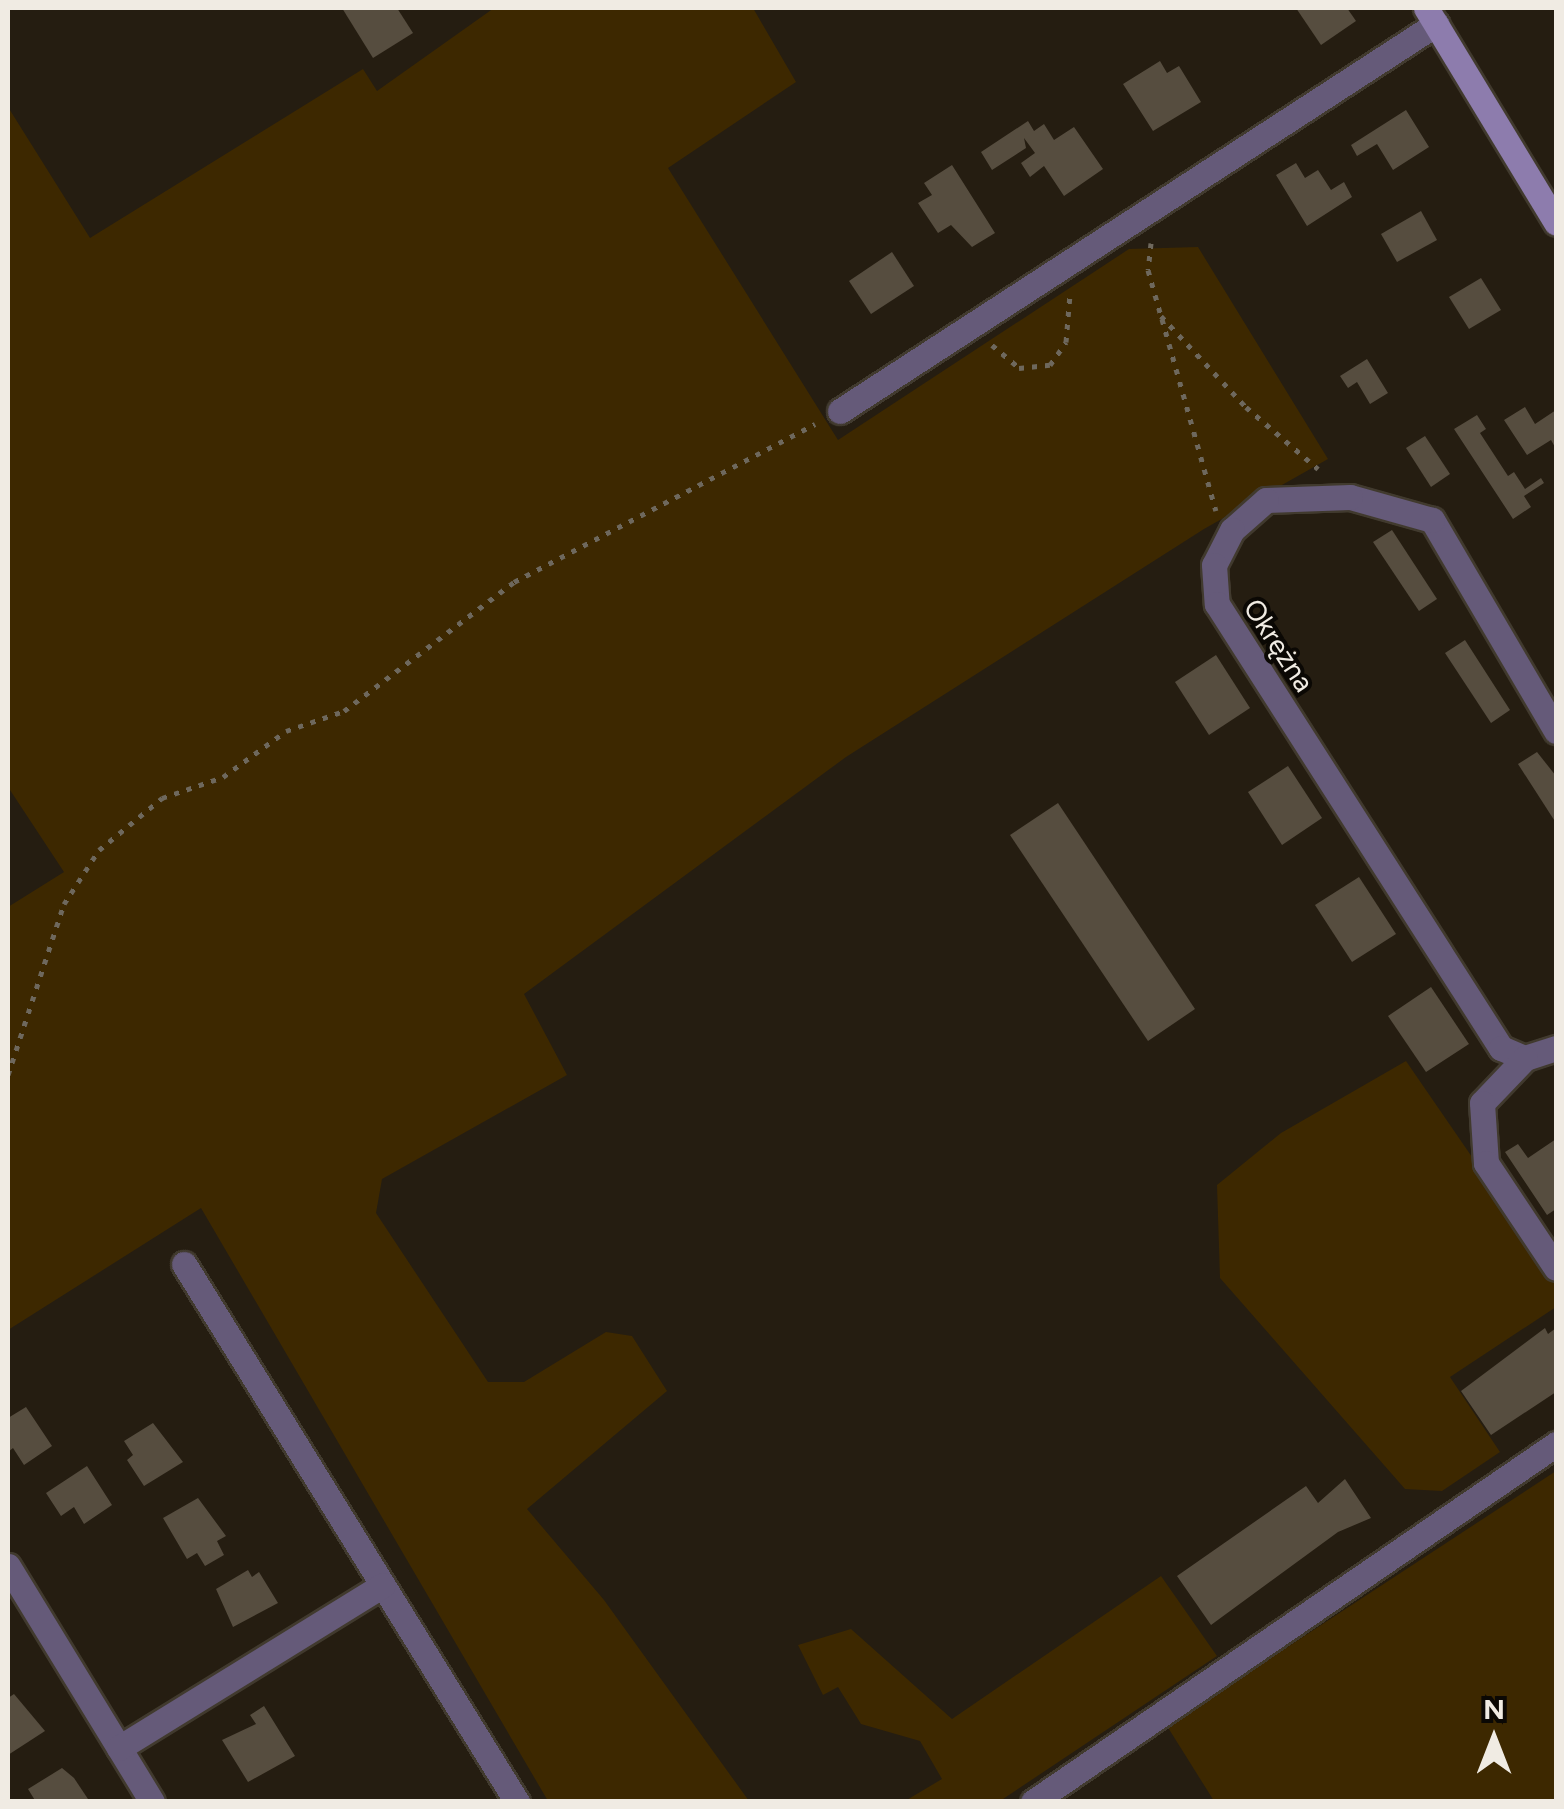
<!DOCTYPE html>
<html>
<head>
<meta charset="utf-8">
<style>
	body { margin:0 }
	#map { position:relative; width:1564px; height:1809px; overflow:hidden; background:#251d11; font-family:Figtree,sans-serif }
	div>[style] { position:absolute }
	.green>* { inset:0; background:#3d2800 }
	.building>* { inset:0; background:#564d3f }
	.path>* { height:5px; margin-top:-2.5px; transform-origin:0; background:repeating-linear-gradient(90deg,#6e685d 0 5px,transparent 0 13px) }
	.roads { filter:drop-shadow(2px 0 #413a2e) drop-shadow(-2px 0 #413a2e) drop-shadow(0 2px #413a2e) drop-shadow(0 -2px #413a2e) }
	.street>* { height:25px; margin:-12.5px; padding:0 12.5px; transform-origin:12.5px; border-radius:12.5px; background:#655a79 }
	.secondary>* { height:25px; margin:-12.5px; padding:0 12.5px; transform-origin:12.5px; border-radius:12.5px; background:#8d7cad }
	span { translate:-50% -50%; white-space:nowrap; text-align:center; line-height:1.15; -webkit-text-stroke:8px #0b0804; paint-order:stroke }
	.street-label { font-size:28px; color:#f0ebe3 }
	.frame { position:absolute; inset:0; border:10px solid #f0ebe3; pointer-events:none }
	.north { position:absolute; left:1444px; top:1689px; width:100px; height:100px; -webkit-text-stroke:8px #0b0804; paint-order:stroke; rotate:0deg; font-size:28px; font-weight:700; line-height:40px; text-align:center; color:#f0ebe3 }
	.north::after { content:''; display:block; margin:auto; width:35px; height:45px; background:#f0ebe3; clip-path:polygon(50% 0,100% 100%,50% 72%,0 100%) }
</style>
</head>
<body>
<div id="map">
	<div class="green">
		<i style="clip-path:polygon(494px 8px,753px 8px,796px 82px,668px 168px,838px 440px,1129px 249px,1198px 247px,1328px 459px,1204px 529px,846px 757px,524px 994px,567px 1075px,382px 1179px,376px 1213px,488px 1382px,524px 1382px,606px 1332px,632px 1336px,667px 1391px,527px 1509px,604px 1600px,749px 1801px,548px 1801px,201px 1208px,8px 1330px,8px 907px,64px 872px,8px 787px,8px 107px,90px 238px,363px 69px,377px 91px)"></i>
		<i style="clip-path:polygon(1406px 1061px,1556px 1279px,1556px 1307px,1450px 1377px,1500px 1452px,1442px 1491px,1405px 1489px,1220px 1278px,1217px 1185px,1281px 1133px)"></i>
		<i style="clip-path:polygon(1556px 1471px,1556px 1801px,1214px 1801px,1167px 1726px)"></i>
		<i style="clip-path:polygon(1161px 1576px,1217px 1656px,1000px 1801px,905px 1801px,942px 1779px,920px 1741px,861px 1724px,838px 1687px,823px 1695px,798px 1645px,851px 1629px,952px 1719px)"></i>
	</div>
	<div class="building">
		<i style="clip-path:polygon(342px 8px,397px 8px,413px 33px,373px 58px)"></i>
		<i style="clip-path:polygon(1296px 8px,1347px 8px,1356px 21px,1321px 45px)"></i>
		<i style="clip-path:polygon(1160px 61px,1167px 73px,1179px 66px,1201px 102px,1153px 131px,1123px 84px)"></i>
		<i style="clip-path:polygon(1406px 110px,1429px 147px,1393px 170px,1377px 144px,1357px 156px,1351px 145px)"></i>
		<i style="clip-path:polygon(1028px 121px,1034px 131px,1044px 124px,1054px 140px,1074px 127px,1103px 169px,1064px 196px,1044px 166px,1030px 177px,1021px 163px,1035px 153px,1024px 138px,1026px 148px,992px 170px,981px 152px)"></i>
		<i style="clip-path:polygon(1296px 163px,1305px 178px,1318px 170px,1331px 190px,1344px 182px,1352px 197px,1307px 226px,1276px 175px)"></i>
		<i style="clip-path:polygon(952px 165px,995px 233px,972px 247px,951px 225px,938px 233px,918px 203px,932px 195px,924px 183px)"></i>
		<i style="clip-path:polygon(1421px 211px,1437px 240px,1397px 262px,1381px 234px)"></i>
		<i style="clip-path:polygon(892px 252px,914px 286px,871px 314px,849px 281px)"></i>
		<i style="clip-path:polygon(1481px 278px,1501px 310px,1469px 329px,1449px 297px)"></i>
		<i style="clip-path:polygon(1367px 359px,1388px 393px,1370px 404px,1357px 382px,1348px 388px,1340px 376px)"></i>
		<i style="clip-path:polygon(1525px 407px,1535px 424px,1556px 410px,1556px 449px,1551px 440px,1527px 455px,1504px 420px)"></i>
		<i style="clip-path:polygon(1477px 415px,1486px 429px,1480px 433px,1508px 476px,1514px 472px,1525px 489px,1541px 478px,1544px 483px,1524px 496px,1531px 507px,1513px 519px,1454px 429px)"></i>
		<i style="clip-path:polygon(1425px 436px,1450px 474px,1431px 487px,1406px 448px)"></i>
		<i style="clip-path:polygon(1392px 530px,1437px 599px,1419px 611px,1373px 542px)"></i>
		<i style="clip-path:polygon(1465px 640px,1510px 710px,1491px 723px,1445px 653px)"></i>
		<i style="clip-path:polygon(1216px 655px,1250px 708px,1209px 735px,1175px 682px)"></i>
		<i style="clip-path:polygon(1537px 752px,1556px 776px,1556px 823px,1518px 764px)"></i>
		<i style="clip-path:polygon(1288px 766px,1322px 818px,1282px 845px,1248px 792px)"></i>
		<i style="clip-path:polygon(1058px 803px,1195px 1009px,1148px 1041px,1010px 835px)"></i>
		<i style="clip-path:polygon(1359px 877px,1396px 934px,1352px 962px,1315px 905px)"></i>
		<i style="clip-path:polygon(1431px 987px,1469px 1044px,1426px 1072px,1388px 1016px)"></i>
		<i style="clip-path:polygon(1556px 1139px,1556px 1209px,1547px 1215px,1505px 1152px,1518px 1144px,1528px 1158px)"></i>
		<i style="clip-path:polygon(1545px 1328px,1548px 1334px,1556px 1328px,1556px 1392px,1491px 1435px,1461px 1391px)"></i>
		<i style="clip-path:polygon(26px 1407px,52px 1446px,24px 1465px,13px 1448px,8px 1452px,8px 1418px)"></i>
		<i style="clip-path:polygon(153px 1423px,183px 1462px,144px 1486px,127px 1460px,133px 1455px,124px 1441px)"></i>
		<i style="clip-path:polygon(87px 1466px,112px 1505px,84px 1524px,74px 1507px,61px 1516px,46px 1493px)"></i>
		<i style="clip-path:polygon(1345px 1479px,1371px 1518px,1338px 1532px,1211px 1625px,1177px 1576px,1306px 1486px,1318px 1503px)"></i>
		<i style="clip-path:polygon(198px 1498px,226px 1536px,217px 1541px,224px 1555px,205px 1566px,197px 1553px,187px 1559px,163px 1518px)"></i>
		<i style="clip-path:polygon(248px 1570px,252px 1577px,259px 1572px,278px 1603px,233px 1627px,216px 1589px)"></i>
		<i style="clip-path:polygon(14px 1694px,45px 1731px,8px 1755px,8px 1698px)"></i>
		<i style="clip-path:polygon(264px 1706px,295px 1756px,248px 1782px,222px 1740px,256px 1724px,250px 1715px)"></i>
		<i style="clip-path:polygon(62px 1768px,74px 1778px,90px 1802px,36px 1802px,28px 1789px)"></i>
	</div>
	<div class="path">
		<i style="left:1151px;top:243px;width:27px;rotate:96deg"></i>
		<i style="left:1148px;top:270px;width:48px;rotate:74.2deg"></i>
		<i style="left:1161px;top:316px;width:125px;rotate:47deg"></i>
		<i style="left:1246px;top:407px;width:95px;rotate:40.7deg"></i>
		<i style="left:1162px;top:319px;width:199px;rotate:74.3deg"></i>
		<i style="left:992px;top:345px;width:35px;rotate:40deg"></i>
		<i style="left:1019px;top:368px;width:31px;rotate:-6deg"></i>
		<i style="left:1050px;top:365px;width:28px;rotate:-55deg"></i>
		<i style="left:1066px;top:342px;width:48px;rotate:-85.2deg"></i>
		<i style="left:8px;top:1075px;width:180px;rotate:-71.9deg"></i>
		<i style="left:64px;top:904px;width:64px;rotate:-57.1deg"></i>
		<i style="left:99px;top:850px;width:82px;rotate:-39.5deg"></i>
		<i style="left:162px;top:798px;width:65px;rotate:-19deg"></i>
		<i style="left:223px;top:777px;width:78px;rotate:-36.1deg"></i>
		<i style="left:286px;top:731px;width:61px;rotate:-19deg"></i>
		<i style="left:344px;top:711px;width:213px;rotate:-37.2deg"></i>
		<i style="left:514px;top:582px;width:340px;rotate:-27.7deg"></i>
	</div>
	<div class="roads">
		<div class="street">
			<i style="left:840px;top:411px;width:711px;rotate:-33deg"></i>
			<i style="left:1556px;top:731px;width:245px;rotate:-120.4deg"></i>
			<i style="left:1432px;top:520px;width:85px;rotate:-164.3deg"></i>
			<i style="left:1350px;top:497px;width:84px;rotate:178deg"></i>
			<i style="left:1266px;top:500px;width:45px;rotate:138.6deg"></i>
			<i style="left:1232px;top:530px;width:39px;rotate:117deg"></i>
			<i style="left:1214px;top:565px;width:39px;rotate:86deg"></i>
			<i style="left:1217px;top:604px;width:527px;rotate:57.4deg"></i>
			<i style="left:1501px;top:1048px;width:26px;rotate:23deg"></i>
			<i style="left:1525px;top:1058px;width:33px;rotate:-18deg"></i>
			<i style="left:1525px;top:1058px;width:62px;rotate:133.7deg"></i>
			<i style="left:1482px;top:1103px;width:60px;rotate:86.2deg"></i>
			<i style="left:1486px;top:1163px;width:126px;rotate:56.3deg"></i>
			<i style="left:184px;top:1264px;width:633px;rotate:58.24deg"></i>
			<i style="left:8px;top:1566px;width:276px;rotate:58.6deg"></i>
			<i style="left:119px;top:1748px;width:310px;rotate:-31.7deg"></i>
			<i style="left:1033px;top:1802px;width:634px;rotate:-34.39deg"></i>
		</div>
		<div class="secondary">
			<i style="left:1426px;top:8px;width:251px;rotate:58.8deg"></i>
		</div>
	</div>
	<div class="street-label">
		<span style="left:1279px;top:645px;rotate:57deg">Okrężna</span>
	</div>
	<div class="frame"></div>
	<div class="north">N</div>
</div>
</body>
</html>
